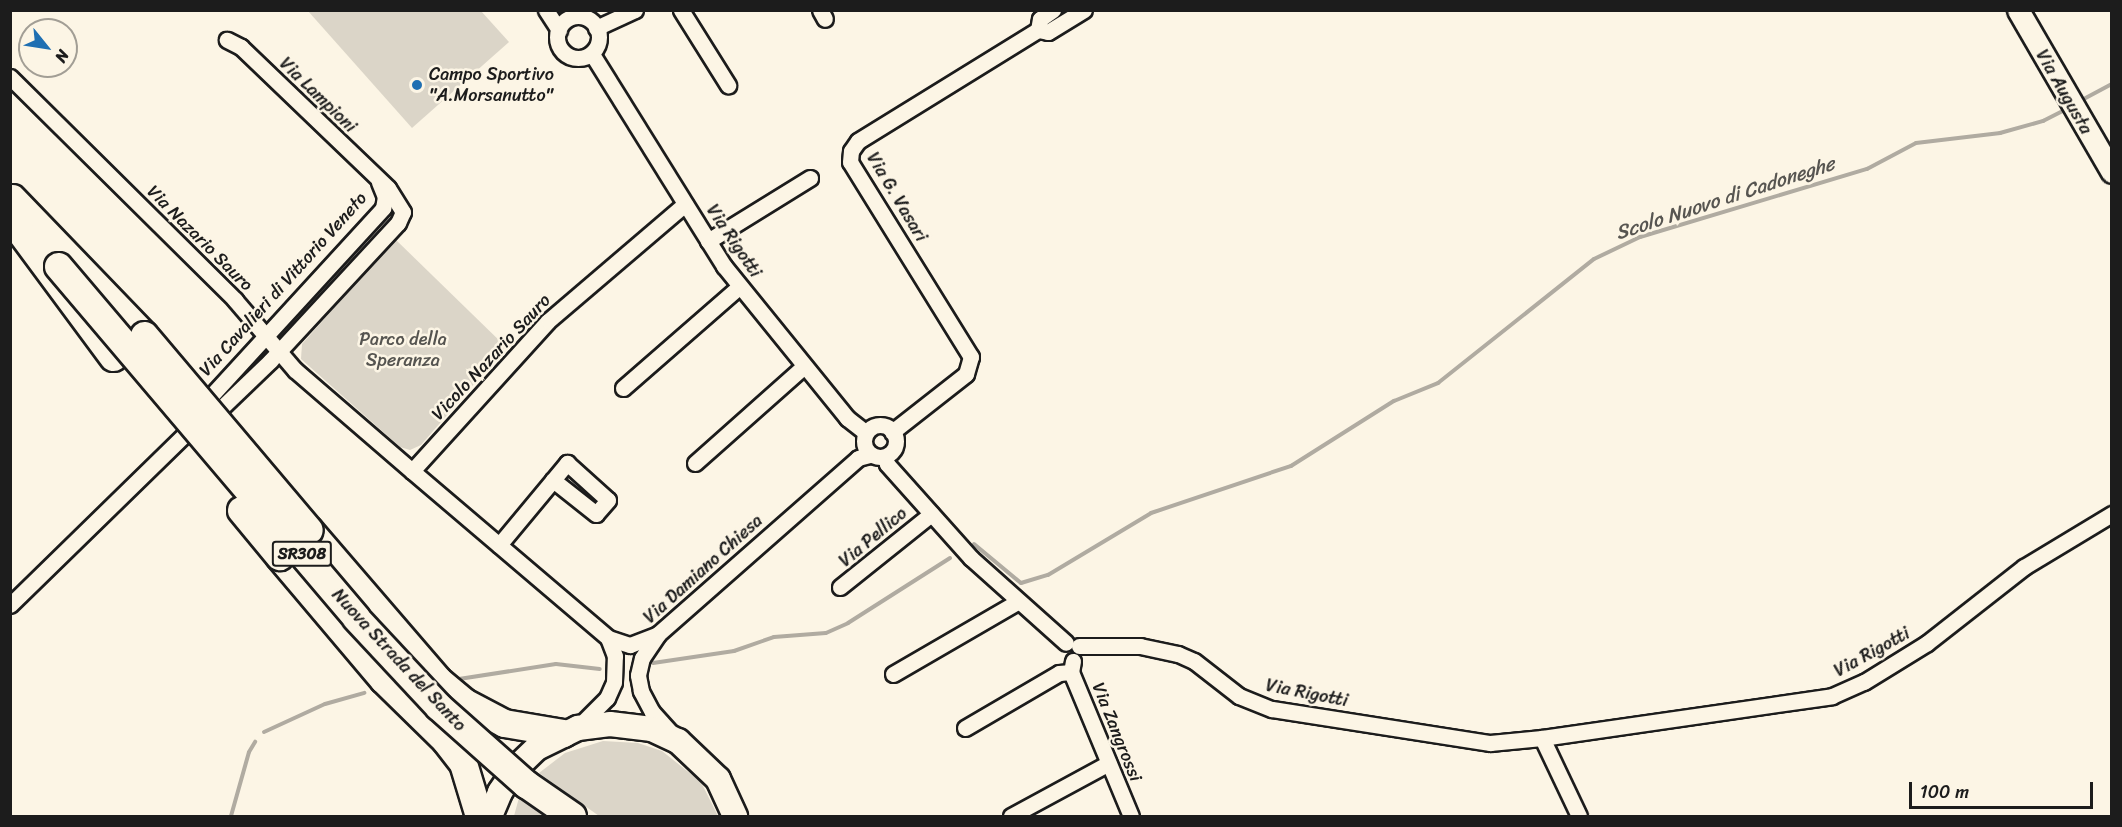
<!DOCTYPE html>
<html>
<head>
<meta charset="utf-8">
<style>
	body { margin:0 }
	#map { position:relative; width:2122px; height:827px; overflow:hidden; background:#fcf5e5; font-family:Sriracha,sans-serif }
	div>[style] { position:absolute }
	.green>* { inset:0; background:#dbd5c8 }
	.stream>* { height:4px; margin:-2px; padding:0 2px; transform-origin:2px; border-radius:2px; background:#b0aba1 }
	.roads { filter:drop-shadow(2px 0 #1c1c1c) drop-shadow(-2px 0 #1c1c1c) drop-shadow(0 2px #1c1c1c) drop-shadow(0 -2px #1c1c1c) }
	.street>* { height:15px; margin:-7.5px; padding:0 7.5px; transform-origin:7.5px; border-radius:7.5px; background:#fcf5e5 }
	.street>.ring { margin:-7.5px; padding:0; box-sizing:content-box; background:none; border:15px solid #fcf5e5; border-radius:50% }
	.secondary>* { height:21px; margin:-10.5px; padding:0 10.5px; transform-origin:10.5px; border-radius:10.5px; background:#fcf5e5 }
	.primary>* { height:24px; margin:-12px; padding:0 12px; transform-origin:12px; border-radius:12px; background:#fcf5e5 }
	.highway>* { height:27px; margin:-13.5px; padding:0 13.5px; transform-origin:13.5px; border-radius:13.5px; background:#fcf5e5 }
	.bridges { filter:drop-shadow(2px 0 #1c1c1c) drop-shadow(-2px 0 #1c1c1c) drop-shadow(0 2px #1c1c1c) drop-shadow(0 -2px #1c1c1c) }
	.highway-bridge>* { height:27px; margin:-13.5px; padding:0 13.5px; transform-origin:13.5px; border-radius:13.5px; background:#fcf5e5 }
	.dots>* { width:16px; height:16px; translate:-50% -50%; box-sizing:border-box; border:3px solid #fcf5e5; border-radius:50% }
	span { translate:-50% -50%; white-space:nowrap; text-align:center; line-height:1.15; -webkit-text-stroke:5px #fcf5e5; paint-order:stroke }
	.shield-label span { padding:2px 4px; background:#fcf5e5; border:2px solid; border-radius:4px; -webkit-text-stroke-width:0 }
	.shield-label { font-size:16px; color:#1c1c1c; font-weight:700 }
	.poi-label { font-size:18px; color:#1c1c1c }
	.left { translate:0 -50%; text-align:left }
	.street-label { font-size:18px; color:#1c1c1c }
	.park-label { font-size:18px; color:#555450 }
	.water-label { font-size:20px; color:#575551; font-style:italic }
	.frame { position:absolute; inset:0; border:12px solid #1c1c1c; pointer-events:none }
	.north { position:absolute; left:18px; top:18px; width:60px; height:60px; box-sizing:border-box; background:#fcf5e5; border:2px solid #a29e95; border-radius:50%; rotate:120deg; font-size:16px; font-weight:700; line-height:24px; text-align:center; color:#1c1c1c }
	.north::after { content:''; display:block; margin:auto; width:21px; height:27px; background:#1f6fb2; clip-path:polygon(50% 0,100% 100%,50% 72%,0 100%) }
	.scale { position:absolute; left:1909px; top:782px; width:184px; height:27px; box-sizing:border-box; border:3px solid #1c1c1c; border-top:0; padding-left:8px; font-size:18px; line-height:21px; white-space:nowrap; color:#1c1c1c; -webkit-text-stroke:4px #fcf5e5; paint-order:stroke }
</style>
</head>
<body>
<div id="map">
	<div class="green">
		<i style="clip-path:polygon(308px 11px,481px 11px,509px 42px,412px 128px)"></i>
		<i style="clip-path:polygon(395px 239px,506px 347px,421px 445px,410px 450px,400px 447px,301px 359px,302px 344px)"></i>
		<i style="clip-path:polygon(603px 741px,638px 743px,662px 751px,701px 782px,718px 816px,599px 816px,539px 773px,565px 753px)"></i>
		<i style="clip-path:polygon(520px 794px,550px 816px,514px 816px)"></i>
	</div>
	<div class="stream">
		<i style="left:2031px;top:10px;width:27px;rotate:62deg"></i>
		<i style="left:2080px;top:101px;width:36px;rotate:-28deg"></i>
		<i style="left:974px;top:544px;width:61px;rotate:39.7deg"></i>
		<i style="left:1021px;top:583px;width:28px;rotate:-17deg"></i>
		<i style="left:1048px;top:575px;width:120px;rotate:-31deg"></i>
		<i style="left:1151px;top:513px;width:148px;rotate:-18.6deg"></i>
		<i style="left:1291px;top:466px;width:122px;rotate:-32.3deg"></i>
		<i style="left:1394px;top:401px;width:48px;rotate:-22.2deg"></i>
		<i style="left:1438px;top:383px;width:199px;rotate:-38.5deg"></i>
		<i style="left:1594px;top:259px;width:51px;rotate:-25.6deg"></i>
		<i style="left:1640px;top:237px;width:237px;rotate:-16.7deg"></i>
		<i style="left:1867px;top:169px;width:55px;rotate:-28deg"></i>
		<i style="left:1916px;top:143px;width:85px;rotate:-6.8deg"></i>
		<i style="left:2000px;top:133px;width:45px;rotate:-15.6deg"></i>
		<i style="left:2043px;top:121px;width:27px;rotate:-27deg"></i>
		<i style="left:653px;top:663px;width:82px;rotate:-8.4deg"></i>
		<i style="left:734px;top:651px;width:42px;rotate:-19.3deg"></i>
		<i style="left:774px;top:637px;width:52px;rotate:-4.4deg"></i>
		<i style="left:826px;top:633px;width:24px;rotate:-24deg"></i>
		<i style="left:848px;top:623px;width:121px;rotate:-32.5deg"></i>
		<i style="left:459px;top:679px;width:98px;rotate:-8.8deg"></i>
		<i style="left:556px;top:664px;width:44px;rotate:6.5deg"></i>
		<i style="left:264px;top:732px;width:67px;rotate:-24.7deg"></i>
		<i style="left:325px;top:704px;width:41px;rotate:-15.8deg"></i>
		<i style="left:231px;top:816px;width:66px;rotate:-74.3deg"></i>
		<i style="left:249px;top:752px;width:12px;rotate:-59deg"></i>
	</div>
	<div class="roads">
		<div class="street">
			<i style="left:546px;top:10px;width:24px;rotate:57deg"></i>
			<i style="left:681px;top:10px;width:89px;rotate:57.9deg"></i>
			<i style="left:820px;top:10px;width:10px;rotate:61deg"></i>
			<i class="ring" style="left:557px;top:16px;width:27px;height:27px"></i>
			<i style="left:596px;top:28px;width:43px;rotate:-24.8deg"></i>
			<i style="left:1038px;top:30px;width:10px;rotate:11deg"></i>
			<i style="left:1048px;top:32px;width:42px;rotate:-31.4deg"></i>
			<i style="left:592px;top:54px;width:250px;rotate:58.1deg"></i>
			<i style="left:724px;top:266px;width:196px;rotate:51deg"></i>
			<i style="left:847px;top:418px;width:24px;rotate:38deg"></i>
			<i style="left:10px;top:77px;width:317px;rotate:44.7deg"></i>
			<i style="left:235px;top:300px;width:92px;rotate:49.4deg"></i>
			<i style="left:295px;top:370px;width:155px;rotate:40.8deg"></i>
			<i style="left:412px;top:471px;width:257px;rotate:40.4deg"></i>
			<i style="left:608px;top:638px;width:23px;rotate:18deg"></i>
			<i style="left:630px;top:645px;width:30px;rotate:-21deg"></i>
			<i style="left:708px;top:241px;width:120px;rotate:-31.7deg"></i>
			<i style="left:623px;top:388px;width:155px;rotate:-41.1deg"></i>
			<i style="left:199px;top:409px;width:273px;rotate:-47.5deg"></i>
			<i style="left:383px;top:208px;width:11px;rotate:-80deg"></i>
			<i style="left:385px;top:197px;width:16px;rotate:-112deg"></i>
			<i class="ring" style="left:864px;top:425px;width:17px;height:17px"></i>
			<i style="left:892px;top:432px;width:94px;rotate:-38.1deg"></i>
			<i style="left:966px;top:374px;width:18px;rotate:-74deg"></i>
			<i style="left:971px;top:357px;width:229px;rotate:-121.8deg"></i>
			<i style="left:850px;top:162px;width:11px;rotate:-85deg"></i>
			<i style="left:851px;top:151px;width:12px;rotate:-55deg"></i>
			<i style="left:858px;top:141px;width:211px;rotate:-31.7deg"></i>
			<i style="left:1038px;top:30px;width:11px;rotate:-80deg"></i>
			<i style="left:1040px;top:19px;width:16px;rotate:-35deg"></i>
			<i style="left:885px;top:457px;width:7px;rotate:74deg"></i>
			<i style="left:887px;top:464px;width:126px;rotate:48.2deg"></i>
			<i style="left:971px;top:558px;width:127px;rotate:41.8deg"></i>
			<i style="left:695px;top:463px;width:144px;rotate:-41.6deg"></i>
			<i style="left:412px;top:471px;width:202px;rotate:-47.8deg"></i>
			<i style="left:548px;top:321px;width:180px;rotate:-40.5deg"></i>
			<i style="left:499px;top:545px;width:107px;rotate:-50.3deg"></i>
			<i style="left:567px;top:463px;width:55px;rotate:42.1deg"></i>
			<i style="left:608px;top:500px;width:18px;rotate:131deg"></i>
			<i style="left:596px;top:514px;width:55px;rotate:-141.7deg"></i>
			<i style="left:840px;top:587px;width:117px;rotate:-38.7deg"></i>
			<i style="left:10px;top:605px;width:246px;rotate:-44.3deg"></i>
			<i style="left:186px;top:433px;width:36px;rotate:-34deg"></i>
			<i style="left:216px;top:413px;width:75px;rotate:-43.9deg"></i>
			<i style="left:270px;top:361px;width:188px;rotate:-47.2deg"></i>
			<i style="left:398px;top:223px;width:12px;rotate:-66deg"></i>
			<i style="left:403px;top:212px;width:28px;rotate:-122deg"></i>
			<i style="left:388px;top:188px;width:204px;rotate:-136.2deg"></i>
			<i style="left:241px;top:47px;width:16px;rotate:-153deg"></i>
			<i style="left:1079px;top:646px;width:61px"></i>
			<i style="left:1140px;top:646px;width:39px;rotate:12deg"></i>
			<i style="left:1178px;top:654px;width:17px;rotate:24deg"></i>
			<i style="left:1194px;top:661px;width:57px;rotate:37.9deg"></i>
			<i style="left:1239px;top:696px;width:35px;rotate:22deg"></i>
			<i style="left:1272px;top:709px;width:221px;rotate:8.9deg"></i>
			<i style="left:1490px;top:743px;width:52px;rotate:-5.5deg"></i>
			<i style="left:1542px;top:738px;width:293px;rotate:-8.2deg"></i>
			<i style="left:1832px;top:696px;width:35px;rotate:-24deg"></i>
			<i style="left:1864px;top:682px;width:74px;rotate:-31.8deg"></i>
			<i style="left:1927px;top:643px;width:123px;rotate:-38.1deg"></i>
			<i style="left:2024px;top:567px;width:103px;rotate:-31.1deg"></i>
			<i style="left:1073px;top:661px;width:11px;rotate:100deg"></i>
			<i style="left:1071px;top:672px;width:156px;rotate:67.4deg"></i>
			<i style="left:893px;top:674px;width:143px;rotate:-30.1deg"></i>
			<i style="left:578px;top:727px;width:41px;rotate:-45deg"></i>
			<i style="left:607px;top:698px;width:17px;rotate:-66deg"></i>
			<i style="left:614px;top:682px;width:26px;rotate:-88deg"></i>
			<i style="left:615px;top:656px;width:19px;rotate:-111deg"></i>
			<i style="left:965px;top:728px;width:109px;rotate:-30.3deg"></i>
			<i style="left:1059px;top:673px;width:12px;rotate:-5deg"></i>
			<i style="left:672px;top:734px;width:30px;rotate:-132deg"></i>
			<i style="left:652px;top:712px;width:24px;rotate:-118deg"></i>
			<i style="left:641px;top:691px;width:16px;rotate:-101deg"></i>
			<i style="left:638px;top:675px;width:17px;rotate:-77deg"></i>
			<i style="left:642px;top:658px;width:29px;rotate:-56deg"></i>
			<i style="left:658px;top:634px;width:266px;rotate:-41.3deg"></i>
			<i style="left:858px;top:458px;width:12px;rotate:-14deg"></i>
			<i style="left:1542px;top:738px;width:86px;rotate:64.6deg"></i>
			<i style="left:1011px;top:816px;width:111px;rotate:-28.4deg"></i>
		</div>
		<div class="secondary">
			<i style="left:2018px;top:10px;width:187px;rotate:59.9deg"></i>
		</div>
		<div class="primary">
			<i style="left:490px;top:816px;width:26px;rotate:-67deg"></i>
			<i style="left:500px;top:792px;width:29px;rotate:-56deg"></i>
			<i style="left:516px;top:768px;width:29px;rotate:-44deg"></i>
			<i style="left:537px;top:748px;width:46px;rotate:-26deg"></i>
			<i style="left:578px;top:728px;width:32px;rotate:-7deg"></i>
			<i style="left:610px;top:724px;width:42px;rotate:6.8deg"></i>
			<i style="left:652px;top:729px;width:29px;rotate:25deg"></i>
			<i style="left:678px;top:741px;width:55px;rotate:43.5deg"></i>
			<i style="left:718px;top:779px;width:41px;rotate:65.3deg"></i>
		</div>
		<div class="highway">
			<i style="left:12px;top:198px;width:190px;rotate:46.1deg"></i>
			<i style="left:10px;top:218px;width:173px;rotate:53.5deg"></i>
			<i style="left:309px;top:530px;width:198px;rotate:49.3deg"></i>
			<i style="left:438px;top:680px;width:34px;rotate:40deg"></i>
			<i style="left:464px;top:702px;width:45px;rotate:27.7deg"></i>
			<i style="left:504px;top:723px;width:60px;rotate:9.6deg"></i>
			<i style="left:279px;top:556px;width:161px;rotate:49.8deg"></i>
			<i style="left:383px;top:679px;width:87px;rotate:44.5deg"></i>
			<i style="left:445px;top:740px;width:29px;rotate:52deg"></i>
			<i style="left:463px;top:763px;width:55px;rotate:73.2deg"></i>
		</div>
	</div>
	<div class="bridges">
		<div class="highway-bridge">
			<i style="left:58px;top:266px;width:461px;rotate:49.7deg"></i>
			<i style="left:356px;top:618px;width:120px;rotate:47deg"></i>
			<i style="left:438px;top:706px;width:118px;rotate:41.6deg"></i>
			<i style="left:526px;top:784px;width:56px;rotate:34.8deg"></i>
			<i style="left:144px;top:335px;width:255px;rotate:49.8deg"></i>
			<i style="left:241px;top:510px;width:60px;rotate:50.4deg"></i>
		</div>
	</div>
	<div class="dots">
		<i style="left:417px;top:85px;background:#1f6fb2"></i>
	</div>
	<div class="shield-label">
		<span style="left:302px;top:554px">SR308</span>
	</div>
	<div class="poi-label">
		<span class="left" style="left:429px;top:85px">Campo Sportivo<br>"A.Morsanutto"</span>
	</div>
	<div class="street-label">
		<span style="left:2064px;top:92px;rotate:60deg">Via Augusta</span>
		<span style="left:318px;top:95px;rotate:44deg">Via Lampioni</span>
		<span style="left:897px;top:197px;rotate:59deg">Via G. Vasari</span>
		<span style="left:200px;top:238px;rotate:45deg">Via Nazario Sauro</span>
		<span style="left:734px;top:241px;rotate:56deg">Via Rigotti</span>
		<span style="left:283px;top:284px;rotate:-48deg">Via Cavalieri di Vittorio Veneto</span>
		<span style="left:491px;top:357px;rotate:-47deg">Vicolo Nazario Sauro</span>
		<span style="left:873px;top:537px;rotate:-40deg">Via Pellico</span>
		<span style="left:703px;top:569px;rotate:-42deg">Via Damiano Chiesa</span>
		<span style="left:1872px;top:652px;rotate:-29deg">Via Rigotti</span>
		<span style="left:399px;top:660px;rotate:47deg">Nuova Strada del Santo</span>
		<span style="left:1307px;top:693px;rotate:11deg">Via Rigotti</span>
		<span style="left:1117px;top:732px;rotate:68deg">Via Zangrossi</span>
	</div>
	<div class="park-label">
		<span style="left:403px;top:350px">Parco della<br>Speranza</span>
	</div>
	<div class="water-label">
		<span style="left:1725px;top:198px;rotate:-18deg">Scolo Nuovo di Cadoneghe</span>
	</div>
	<div class="frame"></div>
	<div class="north">N</div>
	<div class="scale">100 m</div>
</div>
</body>
</html>
